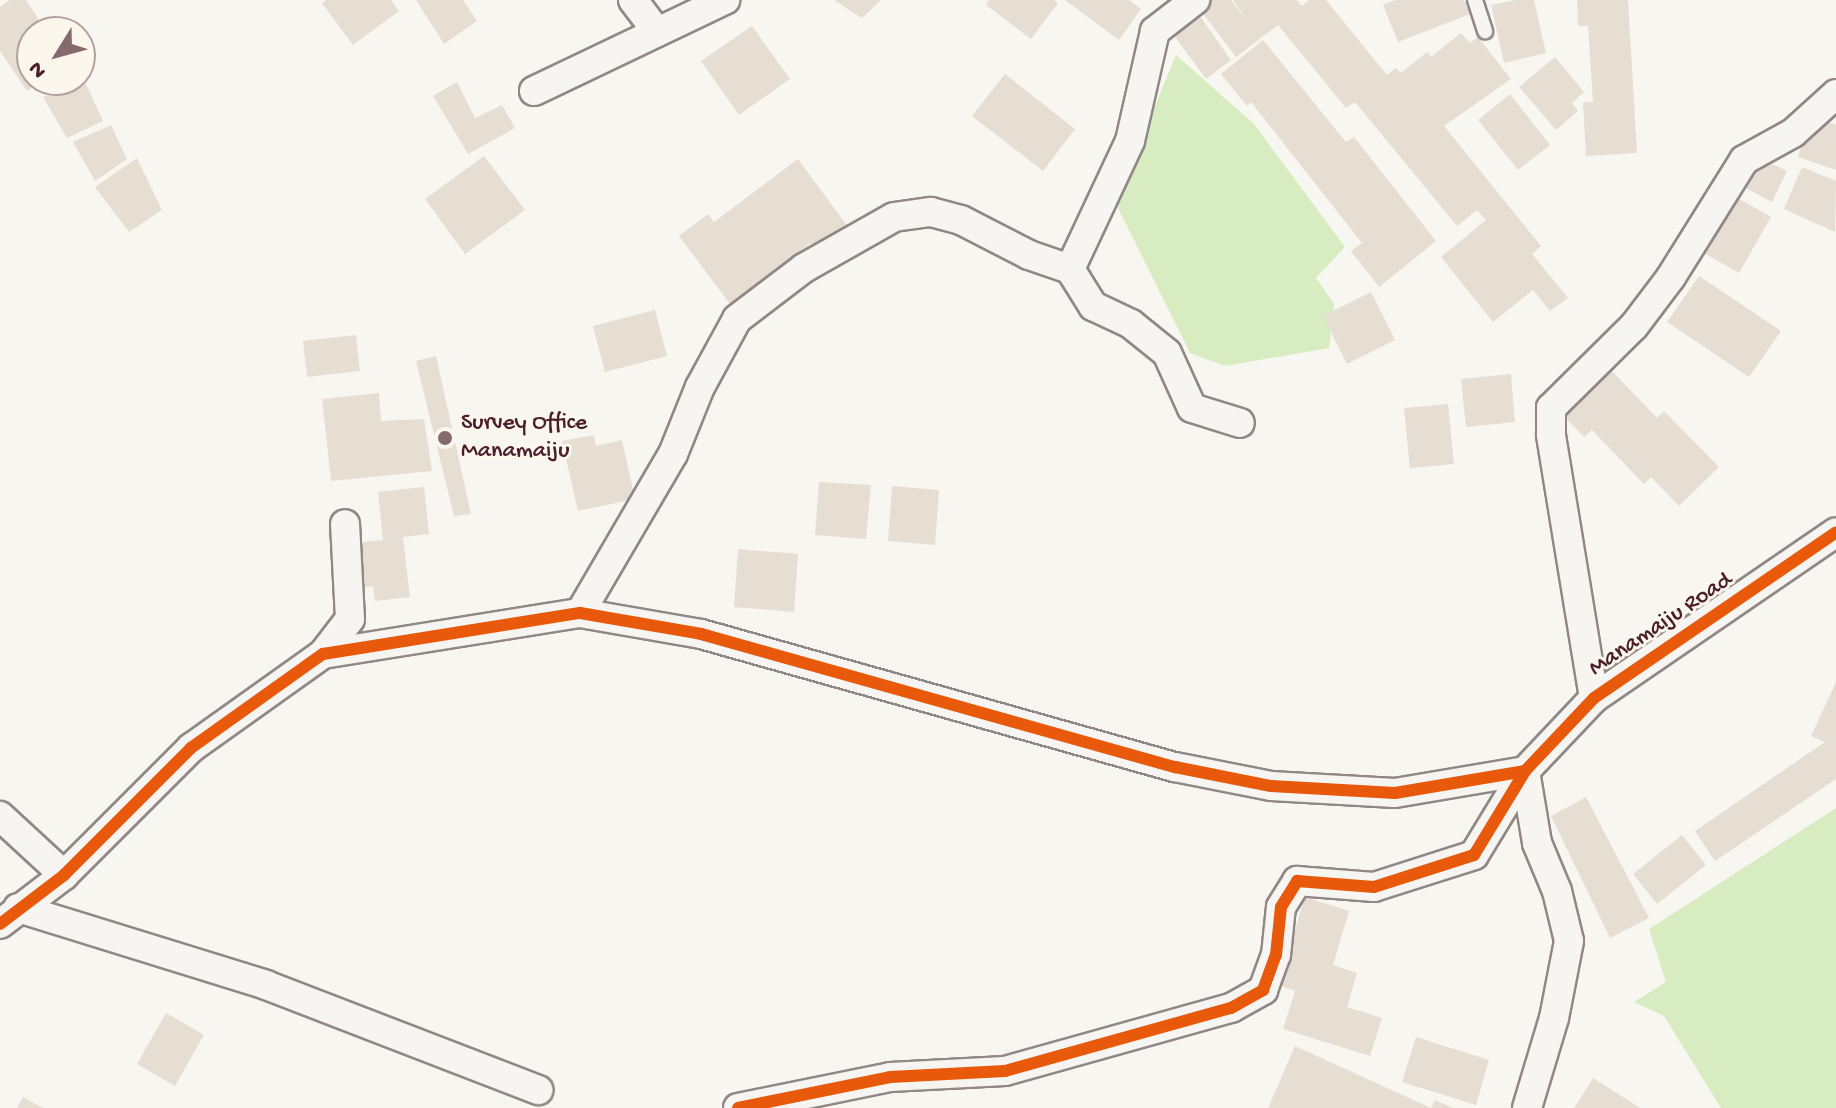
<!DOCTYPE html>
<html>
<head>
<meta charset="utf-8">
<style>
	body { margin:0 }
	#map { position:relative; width:1836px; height:1108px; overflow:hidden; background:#f8f6f0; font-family:"Gochi Hand",sans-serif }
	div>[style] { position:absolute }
	.green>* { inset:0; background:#d8ecc2 }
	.building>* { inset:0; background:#e6ddd3 }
	.roads { filter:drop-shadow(2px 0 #918787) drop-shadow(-2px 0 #918787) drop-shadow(0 2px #918787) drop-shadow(0 -2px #918787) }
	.lane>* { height:14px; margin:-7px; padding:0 7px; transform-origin:7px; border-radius:7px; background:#f6f5f1 }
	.street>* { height:28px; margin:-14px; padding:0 14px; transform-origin:14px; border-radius:14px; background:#f6f5f1 }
	.cycleway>* { height:12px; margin:-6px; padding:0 6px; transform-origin:6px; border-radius:6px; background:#e8590c }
	.dots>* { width:22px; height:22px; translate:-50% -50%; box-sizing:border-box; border:4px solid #fbf7ec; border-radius:50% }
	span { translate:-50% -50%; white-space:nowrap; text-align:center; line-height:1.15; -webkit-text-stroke:6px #fbf7ec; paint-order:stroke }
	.poi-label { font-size:24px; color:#4a1f2b }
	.left { translate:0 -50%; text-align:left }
	.street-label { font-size:24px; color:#4a1f2b }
	.north { position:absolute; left:16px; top:16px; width:80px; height:80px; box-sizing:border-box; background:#fbf7ec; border:2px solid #b4a19f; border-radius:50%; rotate:233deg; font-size:22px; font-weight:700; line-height:32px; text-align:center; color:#4a1f2b }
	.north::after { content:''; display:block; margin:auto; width:28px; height:36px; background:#876a70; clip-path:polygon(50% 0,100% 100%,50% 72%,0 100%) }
</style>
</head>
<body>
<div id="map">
	<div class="green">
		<i style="clip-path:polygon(1176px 55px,1254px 124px,1345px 247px,1316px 278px,1334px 304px,1329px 348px,1225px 366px,1190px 353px,1115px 202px)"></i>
		<i style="clip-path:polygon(1836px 808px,1836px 1108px,1721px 1108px,1664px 1016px,1634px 1002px,1666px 982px,1649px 929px)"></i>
	</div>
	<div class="building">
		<i style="clip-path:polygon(10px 0,26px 0,47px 32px,32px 32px,32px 80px,44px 80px,27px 91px,0 51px,0 7px)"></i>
		<i style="clip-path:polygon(326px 0,391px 0,399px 11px,353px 45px,322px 3px)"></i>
		<i style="clip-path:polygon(416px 0,463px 0,477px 21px,444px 44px)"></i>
		<i style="clip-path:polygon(834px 0,881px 0,862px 18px)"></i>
		<i style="clip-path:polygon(989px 0,1054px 0,1058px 3px,1031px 39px,986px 5px)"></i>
		<i style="clip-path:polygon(1065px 0,1129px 0,1141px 9px,1119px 40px)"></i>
		<i style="clip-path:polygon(1208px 0,1231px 0,1250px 25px,1233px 0,1297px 0,1302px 6px,1309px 0,1326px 0,1387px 75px,1396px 68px,1401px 73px,1427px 52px,1431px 57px,1461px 33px,1470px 43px,1478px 37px,1511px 79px,1444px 126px,1541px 246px,1532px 254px,1568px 298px,1550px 311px,1533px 290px,1493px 322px,1441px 257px,1486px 220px,1477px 210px,1457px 226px,1355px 102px,1346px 108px,1278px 25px,1236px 57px,1198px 7px)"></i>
		<i style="clip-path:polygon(1395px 0,1464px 0,1470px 14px,1398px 42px,1383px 5px)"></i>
		<i style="clip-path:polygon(1515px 0,1534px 0,1546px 53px,1504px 63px,1491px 5px)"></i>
		<i style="clip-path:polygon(1577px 0,1628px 0,1637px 153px,1586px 156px,1583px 102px,1593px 102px,1588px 26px,1578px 26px)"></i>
		<i style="clip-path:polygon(1194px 8px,1231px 60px,1206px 79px,1168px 27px)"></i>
		<i style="clip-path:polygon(752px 26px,790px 79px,739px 115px,701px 61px)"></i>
		<i style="clip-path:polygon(1263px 40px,1346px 142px,1354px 137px,1436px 241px,1379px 287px,1351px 251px,1362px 243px,1251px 102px,1247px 106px,1221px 74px)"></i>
		<i style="clip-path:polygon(1555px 57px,1584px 92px,1572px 103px,1578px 111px,1556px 130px,1519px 87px)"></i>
		<i style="clip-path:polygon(1005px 74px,1075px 129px,1043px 171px,972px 116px)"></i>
		<i style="clip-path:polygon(85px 82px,103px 121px,67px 138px,43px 97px)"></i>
		<i style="clip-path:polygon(457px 82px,475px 118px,502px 105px,515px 128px,468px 154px,433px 96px)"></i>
		<i style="clip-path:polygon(1510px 94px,1550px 145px,1518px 170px,1478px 120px)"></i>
		<i style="clip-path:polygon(1812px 116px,1836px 125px,1836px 170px,1798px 157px)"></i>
		<i style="clip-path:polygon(111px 125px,127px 159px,95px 181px,73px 142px)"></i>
		<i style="clip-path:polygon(484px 156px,525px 210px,465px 254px,425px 199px)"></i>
		<i style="clip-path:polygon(1755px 156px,1787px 171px,1772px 202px,1740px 185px)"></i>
		<i style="clip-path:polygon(137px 158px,162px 210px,129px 232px,95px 187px)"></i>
		<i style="clip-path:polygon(798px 159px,851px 231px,820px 254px,811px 243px,730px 304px,679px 236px,708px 214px,714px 222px)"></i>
		<i style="clip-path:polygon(1802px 167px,1836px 181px,1835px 232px,1784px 209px)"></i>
		<i style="clip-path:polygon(1736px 197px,1771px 217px,1739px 273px,1704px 253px)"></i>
		<i style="clip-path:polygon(1699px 276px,1781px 331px,1749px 377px,1667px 322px)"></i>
		<i style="clip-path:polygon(1371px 292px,1395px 340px,1347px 364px,1323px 316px)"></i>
		<i style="clip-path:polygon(655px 310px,667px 356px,605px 372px,593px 326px)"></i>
		<i style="clip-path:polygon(356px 335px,360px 371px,307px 377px,303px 341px)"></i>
		<i style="clip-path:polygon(436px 356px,471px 514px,454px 516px,416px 361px)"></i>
		<i style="clip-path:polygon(1606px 365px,1657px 418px,1664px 411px,1719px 467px,1679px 506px,1651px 477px,1644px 484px,1592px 430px,1584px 437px,1559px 411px)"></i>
		<i style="clip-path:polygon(1511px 374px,1515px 422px,1466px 427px,1461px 379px)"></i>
		<i style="clip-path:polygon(379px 393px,381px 421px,424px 419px,432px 471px,331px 481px,322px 399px)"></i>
		<i style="clip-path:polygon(1448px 404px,1454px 464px,1410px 468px,1404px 408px)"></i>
		<i style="clip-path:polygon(594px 435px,596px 446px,622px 440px,635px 499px,578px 511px,562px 441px)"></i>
		<i style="clip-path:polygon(819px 482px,871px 485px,866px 539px,815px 535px)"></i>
		<i style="clip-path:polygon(892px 486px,939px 490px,935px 545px,888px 541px)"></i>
		<i style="clip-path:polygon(424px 487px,429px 534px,403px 537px,410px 597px,375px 601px,373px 586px,358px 588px,353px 543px,383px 540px,378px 492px)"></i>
		<i style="clip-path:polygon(738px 549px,798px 554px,794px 612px,734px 607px)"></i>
		<i style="clip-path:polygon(1836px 682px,1836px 779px,1715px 861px,1695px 831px,1825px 742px,1811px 736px)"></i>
		<i style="clip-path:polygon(1586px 797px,1649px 918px,1610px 938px,1551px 816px)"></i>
		<i style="clip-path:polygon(1682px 835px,1706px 865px,1657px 904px,1633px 874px)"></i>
		<i style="clip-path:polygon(1305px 897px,1349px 911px,1333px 965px,1357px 973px,1347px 1007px,1382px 1018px,1370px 1056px,1283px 1029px,1295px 991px,1278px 985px)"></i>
		<i style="clip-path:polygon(166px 1013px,204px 1035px,175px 1086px,137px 1064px)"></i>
		<i style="clip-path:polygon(1416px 1037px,1489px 1060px,1476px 1105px,1402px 1082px)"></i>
		<i style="clip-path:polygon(1295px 1046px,1431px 1108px,1435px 1100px,1453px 1108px,1268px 1108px)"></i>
		<i style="clip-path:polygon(1593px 1078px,1640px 1108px,1574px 1108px)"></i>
		<i style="clip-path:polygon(23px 1097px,43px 1108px,17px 1108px)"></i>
	</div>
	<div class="roads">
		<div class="lane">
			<i style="left:1475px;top:0;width:33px;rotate:72deg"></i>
		</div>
		<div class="street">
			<i style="left:633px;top:0;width:40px;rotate:53deg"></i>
			<i style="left:534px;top:91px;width:212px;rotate:-25.5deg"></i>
			<i style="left:1070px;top:269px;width:141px;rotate:-64.9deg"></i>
			<i style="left:1130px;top:141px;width:113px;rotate:-77.2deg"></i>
			<i style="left:1155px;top:31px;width:51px;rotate:-37.8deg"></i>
			<i style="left:580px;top:613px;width:184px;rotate:-59.7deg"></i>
			<i style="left:673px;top:454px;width:72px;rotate:-68.1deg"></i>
			<i style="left:700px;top:387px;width:77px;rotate:-61.4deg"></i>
			<i style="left:737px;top:319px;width:84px;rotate:-37.3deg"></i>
			<i style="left:804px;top:268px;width:103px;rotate:-29.5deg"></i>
			<i style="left:894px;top:217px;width:37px;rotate:-8deg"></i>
			<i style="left:931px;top:212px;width:31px;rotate:15deg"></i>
			<i style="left:961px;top:220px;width:76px;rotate:27.2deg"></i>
			<i style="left:1029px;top:255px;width:43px;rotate:18.9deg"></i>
			<i style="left:1070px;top:269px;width:44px;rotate:58.1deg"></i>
			<i style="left:1093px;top:306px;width:42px;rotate:25.3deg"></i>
			<i style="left:1131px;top:324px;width:46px;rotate:38.9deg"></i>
			<i style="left:1167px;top:353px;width:60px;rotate:65.6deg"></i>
			<i style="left:1192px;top:408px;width:50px;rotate:17.4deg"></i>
			<i style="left:323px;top:654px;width:44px;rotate:-52.4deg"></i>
			<i style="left:350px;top:619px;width:95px;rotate:-93deg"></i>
			<i style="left:1594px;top:698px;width:267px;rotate:-99.3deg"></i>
			<i style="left:1551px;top:434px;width:26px;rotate:-90deg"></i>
			<i style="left:1551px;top:408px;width:117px;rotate:-44.7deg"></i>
			<i style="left:1634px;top:326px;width:61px;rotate:-52.9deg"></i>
			<i style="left:1671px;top:277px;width:138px;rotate:-58deg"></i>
			<i style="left:1744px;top:160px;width:56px;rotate:-28.9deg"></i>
			<i style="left:1793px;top:133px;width:58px;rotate:-42.2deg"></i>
			<i style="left:1525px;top:771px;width:73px;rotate:80.5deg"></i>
			<i style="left:1537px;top:843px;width:52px;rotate:67.4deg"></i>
			<i style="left:1557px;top:891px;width:51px;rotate:76.5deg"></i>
			<i style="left:1569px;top:941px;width:78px;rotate:101deg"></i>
			<i style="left:1554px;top:1018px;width:94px;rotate:106.7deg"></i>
			<i style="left:0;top:816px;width:87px;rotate:42.7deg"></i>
			<i style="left:18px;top:908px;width:260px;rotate:17.2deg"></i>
			<i style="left:266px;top:985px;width:292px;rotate:21.1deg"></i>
			<i style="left:0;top:924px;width:81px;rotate:-37.4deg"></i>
			<i style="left:64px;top:875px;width:180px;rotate:-45deg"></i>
			<i style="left:191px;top:748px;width:162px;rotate:-35.5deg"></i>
			<i style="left:323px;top:654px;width:260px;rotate:-9.1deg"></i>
			<i style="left:580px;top:613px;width:123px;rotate:9.8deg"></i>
			<i style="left:701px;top:634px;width:492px;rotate:15.7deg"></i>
			<i style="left:1175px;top:767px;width:98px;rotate:11.2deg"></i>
			<i style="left:1271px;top:786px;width:124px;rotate:3.2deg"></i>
			<i style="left:1395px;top:793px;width:132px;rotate:-9.6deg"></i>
			<i style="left:738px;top:1108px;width:155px;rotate:-11.5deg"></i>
			<i style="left:890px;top:1077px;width:115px;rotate:-3deg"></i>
			<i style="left:1005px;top:1071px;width:235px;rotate:-15.6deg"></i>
			<i style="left:1231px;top:1008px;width:37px;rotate:-29deg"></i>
			<i style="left:1263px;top:990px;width:37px;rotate:-70deg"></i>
			<i style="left:1276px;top:955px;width:48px;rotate:-84.1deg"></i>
			<i style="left:1281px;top:907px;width:31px;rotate:-58deg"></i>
			<i style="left:1297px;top:881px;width:77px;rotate:4.5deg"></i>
			<i style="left:1374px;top:887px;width:105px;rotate:-17.7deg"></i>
			<i style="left:1474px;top:855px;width:98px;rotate:-58.7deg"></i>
			<i style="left:1525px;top:771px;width:100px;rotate:-46.6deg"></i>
			<i style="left:1594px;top:698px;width:293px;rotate:-34.4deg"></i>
		</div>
	</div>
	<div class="cycleway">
		<i style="left:0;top:924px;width:81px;rotate:-37.4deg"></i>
		<i style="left:64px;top:875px;width:180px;rotate:-45deg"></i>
		<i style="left:191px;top:748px;width:162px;rotate:-35.5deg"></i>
		<i style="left:323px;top:654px;width:260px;rotate:-9.1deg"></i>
		<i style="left:580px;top:613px;width:123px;rotate:9.8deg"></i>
		<i style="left:701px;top:634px;width:492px;rotate:15.7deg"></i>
		<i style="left:1175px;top:767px;width:98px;rotate:11.2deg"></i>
		<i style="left:1271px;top:786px;width:124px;rotate:3.2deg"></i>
		<i style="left:1395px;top:793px;width:132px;rotate:-9.6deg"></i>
		<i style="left:738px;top:1108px;width:155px;rotate:-11.5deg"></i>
		<i style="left:890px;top:1077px;width:115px;rotate:-3deg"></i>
		<i style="left:1005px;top:1071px;width:235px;rotate:-15.6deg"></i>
		<i style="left:1231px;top:1008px;width:37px;rotate:-29deg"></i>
		<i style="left:1263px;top:990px;width:37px;rotate:-70deg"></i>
		<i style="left:1276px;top:955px;width:48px;rotate:-84.1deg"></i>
		<i style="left:1281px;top:907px;width:31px;rotate:-58deg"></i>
		<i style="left:1297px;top:881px;width:77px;rotate:4.5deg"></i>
		<i style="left:1374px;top:887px;width:105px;rotate:-17.7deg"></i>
		<i style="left:1474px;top:855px;width:98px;rotate:-58.7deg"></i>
		<i style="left:1525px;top:771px;width:100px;rotate:-46.6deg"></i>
		<i style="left:1594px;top:698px;width:293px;rotate:-34.4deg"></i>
	</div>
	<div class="dots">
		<i style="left:445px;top:438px;background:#876a70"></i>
	</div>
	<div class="poi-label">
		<span class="left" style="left:461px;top:438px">Survey Office<br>Manamaiju</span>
	</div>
	<div class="street-label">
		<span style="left:1661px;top:625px;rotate:-34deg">Manamaiju Road</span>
	</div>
	<div class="north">N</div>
</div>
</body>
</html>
